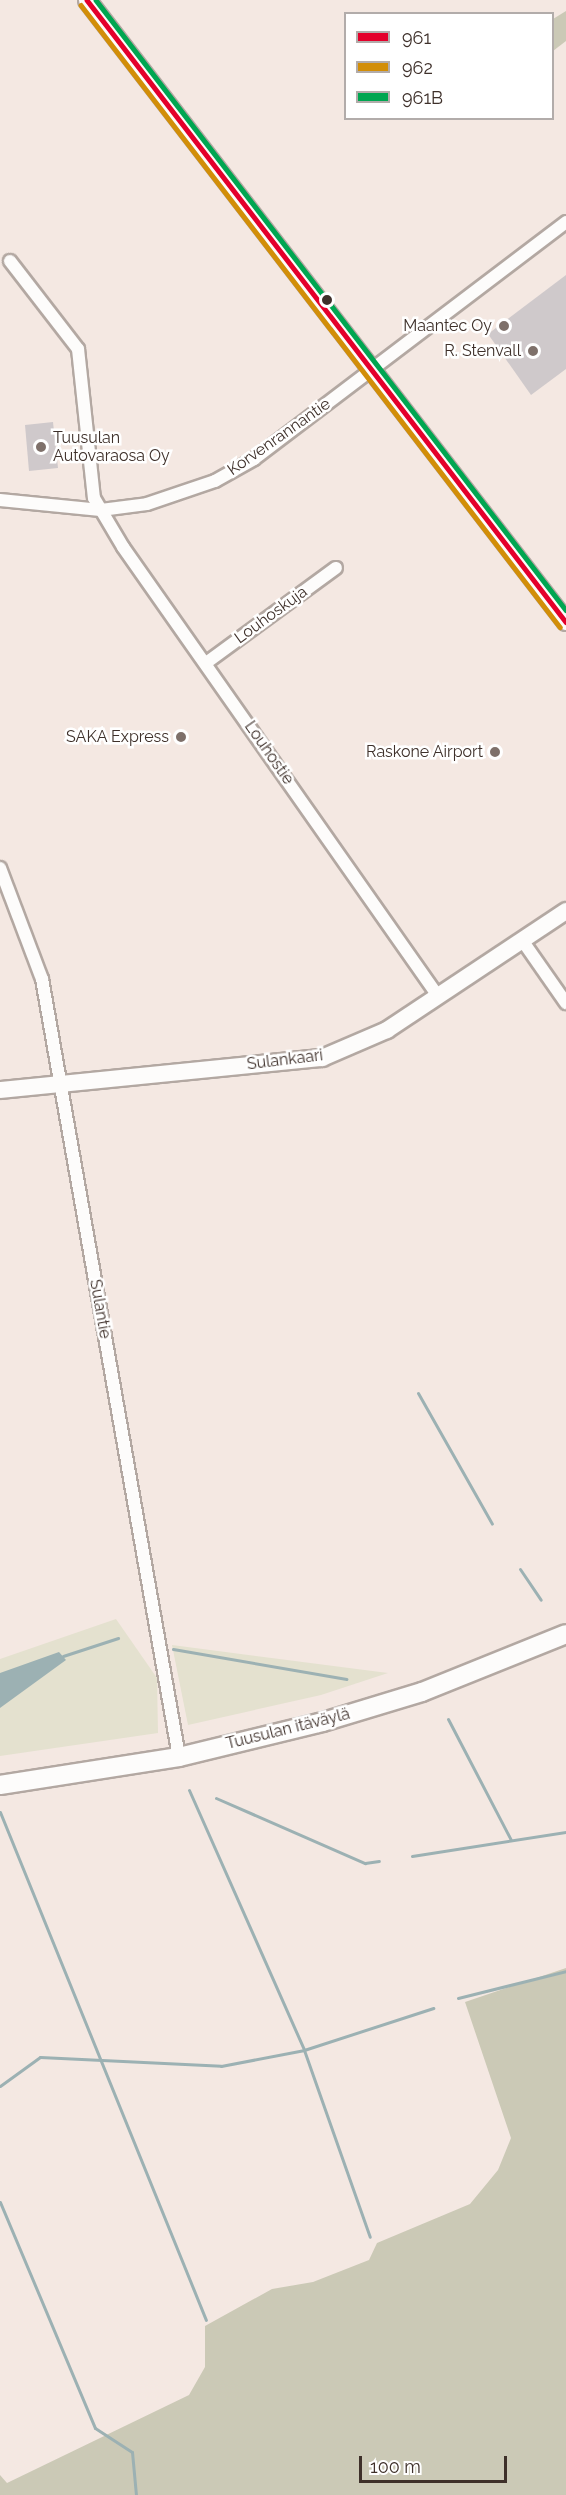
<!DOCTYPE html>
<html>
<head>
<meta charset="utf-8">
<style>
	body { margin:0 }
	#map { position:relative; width:566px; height:2495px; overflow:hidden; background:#f4e8e2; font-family:Raleway,sans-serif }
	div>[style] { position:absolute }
	.green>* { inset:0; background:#e4e1cf }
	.forest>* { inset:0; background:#cbc9b6 }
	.water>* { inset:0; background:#9cb1b3 }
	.stream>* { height:3px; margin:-1.5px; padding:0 1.5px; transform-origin:1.5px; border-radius:1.5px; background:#9cb1b3 }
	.building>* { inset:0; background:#cfc9cb }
	.roads { filter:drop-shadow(2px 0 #b3a8a2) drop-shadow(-2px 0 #b3a8a2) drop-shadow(0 2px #b3a8a2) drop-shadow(0 -2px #b3a8a2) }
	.street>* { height:12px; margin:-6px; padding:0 6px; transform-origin:6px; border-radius:6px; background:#fdfcfb }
	.secondary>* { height:16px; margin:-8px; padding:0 8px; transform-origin:8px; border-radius:8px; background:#fdfcfb }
	.primary>* { height:18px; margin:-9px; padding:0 9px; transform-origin:9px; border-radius:9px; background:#fdfcfb }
	.bus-1>* { height:4.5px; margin:-2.25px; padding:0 2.25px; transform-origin:2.25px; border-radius:2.25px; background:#e4002b }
	.bus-2>* { height:4.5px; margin:-2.25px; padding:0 2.25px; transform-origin:2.25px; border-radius:2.25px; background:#d28e08 }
	.bus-3>* { height:4.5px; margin:-2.25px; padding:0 2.25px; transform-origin:2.25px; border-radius:2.25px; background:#00a651 }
	.dots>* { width:16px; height:16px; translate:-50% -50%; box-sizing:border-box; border:3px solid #fff; border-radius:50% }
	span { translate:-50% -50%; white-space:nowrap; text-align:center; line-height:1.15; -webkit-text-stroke:5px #fff; paint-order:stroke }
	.poi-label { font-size:16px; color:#3e302a }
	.right { translate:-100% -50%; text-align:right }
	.left { translate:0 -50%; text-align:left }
	.street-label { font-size:16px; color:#3e302a }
	.legend { position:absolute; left:344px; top:12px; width:210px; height:108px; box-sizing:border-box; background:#fff; border:2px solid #b2acaa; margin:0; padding:8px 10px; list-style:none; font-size:18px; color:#3e302a }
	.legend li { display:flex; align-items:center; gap:12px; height:30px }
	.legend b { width:30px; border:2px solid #b2acaa }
	.scale { position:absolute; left:359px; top:2456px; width:148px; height:27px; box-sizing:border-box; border:3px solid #3e302a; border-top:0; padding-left:8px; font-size:18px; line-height:21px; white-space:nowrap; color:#3e302a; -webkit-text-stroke:4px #fff; paint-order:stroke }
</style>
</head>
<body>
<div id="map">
	<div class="green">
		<i style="clip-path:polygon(116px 1619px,157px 1678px,158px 1733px,0 1756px,0 1659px)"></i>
		<i style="clip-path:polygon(172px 1645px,388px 1673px,321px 1695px,188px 1725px)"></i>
	</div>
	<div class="forest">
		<i style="clip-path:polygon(566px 11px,566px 41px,553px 51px,553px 19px)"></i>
		<i style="clip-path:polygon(566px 1968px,566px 2495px,0 2495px,0 2475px,7px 2483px,189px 2395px,205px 2367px,205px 2326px,272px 2289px,313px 2282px,369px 2260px,377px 2243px,470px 2204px,498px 2170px,511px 2138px,465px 2002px)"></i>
	</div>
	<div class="water">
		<i style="clip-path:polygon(59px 1652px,66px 1660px,0 1708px,0 1673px)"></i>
	</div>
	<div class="stream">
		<i style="left:418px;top:1393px;width:150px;rotate:60.5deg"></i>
		<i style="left:520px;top:1569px;width:37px;rotate:56deg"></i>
		<i style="left:173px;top:1649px;width:176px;rotate:9.8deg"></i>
		<i style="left:63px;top:1656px;width:58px;rotate:-18.1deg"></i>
		<i style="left:448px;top:1719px;width:136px;rotate:62.5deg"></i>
		<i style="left:189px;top:1790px;width:284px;rotate:66.1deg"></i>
		<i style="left:304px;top:2050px;width:198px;rotate:70.6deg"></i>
		<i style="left:216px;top:1798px;width:163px;rotate:23.6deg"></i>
		<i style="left:365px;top:1863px;width:14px;rotate:-8deg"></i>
		<i style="left:0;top:1812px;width:548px;rotate:67.93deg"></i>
		<i style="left:412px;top:1856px;width:156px;rotate:-8.9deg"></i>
		<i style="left:458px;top:1998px;width:111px;rotate:-14deg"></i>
		<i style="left:0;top:2086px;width:49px;rotate:-35.9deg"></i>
		<i style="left:40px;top:2057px;width:181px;rotate:2.8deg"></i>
		<i style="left:221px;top:2066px;width:85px;rotate:-10.9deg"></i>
		<i style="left:304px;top:2050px;width:136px;rotate:-18deg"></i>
		<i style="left:0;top:2202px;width:245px;rotate:67.2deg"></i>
		<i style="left:95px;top:2428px;width:44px;rotate:33deg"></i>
		<i style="left:132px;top:2452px;width:43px;rotate:84.7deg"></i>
	</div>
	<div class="building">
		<i style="clip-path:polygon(566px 275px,566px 369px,531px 395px,488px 334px)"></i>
		<i style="clip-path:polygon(53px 422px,58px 468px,29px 471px,25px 425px)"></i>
	</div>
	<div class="roads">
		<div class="street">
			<i style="left:10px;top:261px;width:111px;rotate:52.3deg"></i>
			<i style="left:78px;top:349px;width:150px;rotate:83.9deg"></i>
			<i style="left:94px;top:498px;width:57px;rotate:59.4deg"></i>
			<i style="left:123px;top:547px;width:548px;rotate:54.95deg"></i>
			<i style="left:0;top:500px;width:101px;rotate:5.7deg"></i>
			<i style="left:101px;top:510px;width:46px;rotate:-7.4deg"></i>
			<i style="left:147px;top:504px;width:72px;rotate:-18.7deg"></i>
			<i style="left:215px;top:481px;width:45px;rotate:-29.4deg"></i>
			<i style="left:254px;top:459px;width:392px;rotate:-37.2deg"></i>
			<i style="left:206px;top:663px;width:161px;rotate:-36.2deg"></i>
			<i style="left:0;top:868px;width:119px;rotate:69.3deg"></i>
			<i style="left:42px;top:979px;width:790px;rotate:80.01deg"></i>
			<i style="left:522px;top:940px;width:77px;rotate:55.1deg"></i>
		</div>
		<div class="secondary">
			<i style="left:87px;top:0;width:785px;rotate:52.4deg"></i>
			<i style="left:0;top:1090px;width:324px;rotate:-5.7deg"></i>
			<i style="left:322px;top:1058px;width:71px;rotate:-23.3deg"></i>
			<i style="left:387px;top:1030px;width:215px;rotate:-33.6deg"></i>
		</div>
		<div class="primary">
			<i style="left:0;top:1785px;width:181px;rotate:-8.9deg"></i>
			<i style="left:179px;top:1757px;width:148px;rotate:-13.7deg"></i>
			<i style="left:323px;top:1722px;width:103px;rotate:-16.9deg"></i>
			<i style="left:422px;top:1692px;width:155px;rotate:-21.9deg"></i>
		</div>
	</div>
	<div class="bus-1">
		<i style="left:87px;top:0;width:785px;rotate:52.4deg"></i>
	</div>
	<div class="bus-2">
		<i style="left:81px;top:5px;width:785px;rotate:52.4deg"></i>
	</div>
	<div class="bus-3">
		<i style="left:96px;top:0;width:770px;rotate:52.39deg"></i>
	</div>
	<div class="dots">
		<i style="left:327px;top:300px;background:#3e302a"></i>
		<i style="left:504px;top:326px;background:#7e706a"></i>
		<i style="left:533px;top:351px;background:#7e706a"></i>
		<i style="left:41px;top:447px;background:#7e706a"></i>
		<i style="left:181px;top:737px;background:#7e706a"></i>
		<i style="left:495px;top:752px;background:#7e706a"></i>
	</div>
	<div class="poi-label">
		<span class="right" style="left:492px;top:326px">Maantec Oy</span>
		<span class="right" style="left:521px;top:351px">R. Stenvall</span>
		<span class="left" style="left:53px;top:447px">Tuusulan<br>Autovaraosa Oy</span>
		<span class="right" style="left:169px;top:737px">SAKA Express</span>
		<span class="right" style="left:483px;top:752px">Raskone Airport</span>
	</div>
	<div class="street-label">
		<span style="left:279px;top:437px;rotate:-35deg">Korvenrannantie</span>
		<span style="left:271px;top:615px;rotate:-36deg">Louhoskuja</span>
		<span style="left:269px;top:753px;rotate:55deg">Louhostie</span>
		<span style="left:285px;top:1060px;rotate:-7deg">Sulankaari</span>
		<span style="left:100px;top:1309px;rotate:80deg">Sulantie</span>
		<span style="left:288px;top:1729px;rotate:-14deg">Tuusulan itäväylä</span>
	</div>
	<ul class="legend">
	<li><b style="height:8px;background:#e4002b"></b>961</li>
	<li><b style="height:8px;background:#d28e08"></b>962</li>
	<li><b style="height:8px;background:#00a651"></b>961B</li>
	</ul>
	<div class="scale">100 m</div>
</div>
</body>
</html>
